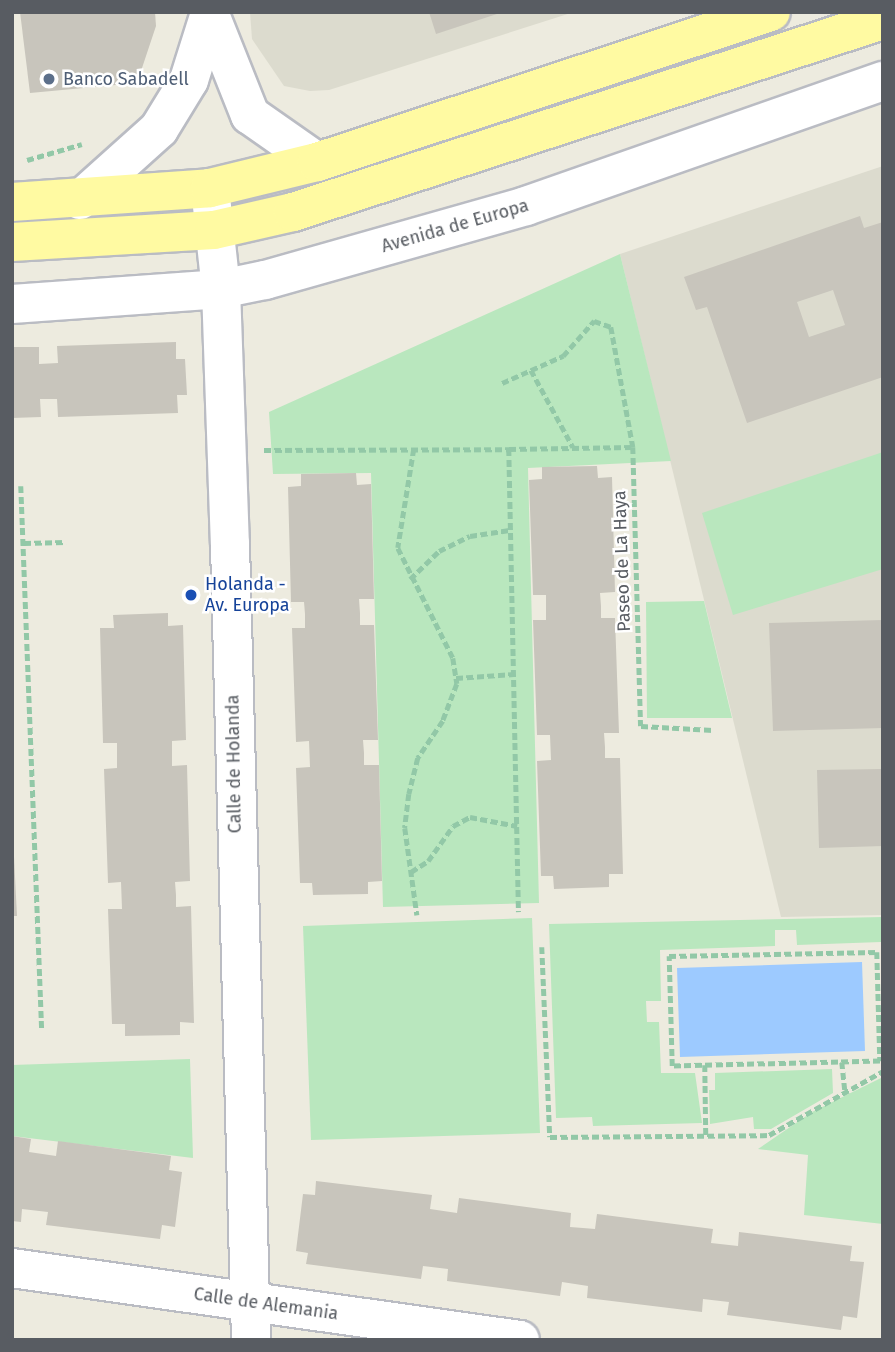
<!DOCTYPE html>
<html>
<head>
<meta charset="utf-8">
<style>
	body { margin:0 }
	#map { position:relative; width:895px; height:1352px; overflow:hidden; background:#edebdf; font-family:"Fira Sans",sans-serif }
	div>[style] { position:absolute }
	.education>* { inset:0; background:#dcdbce }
	.green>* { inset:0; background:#b9e7be }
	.water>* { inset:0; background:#9dcaff }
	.building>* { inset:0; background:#c8c5bc }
	.path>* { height:4.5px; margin-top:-2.25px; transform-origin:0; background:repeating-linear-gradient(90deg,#92c8a7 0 7px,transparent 0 10.5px) }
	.roads { filter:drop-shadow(2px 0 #babcc3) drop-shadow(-2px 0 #babcc3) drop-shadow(0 2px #babcc3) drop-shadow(0 -2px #babcc3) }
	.minor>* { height:38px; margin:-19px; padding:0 19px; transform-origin:19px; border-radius:19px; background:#fff }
	.tertiary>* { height:38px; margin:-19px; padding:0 19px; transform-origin:19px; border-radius:19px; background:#fff }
	.primary>* { height:38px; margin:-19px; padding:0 19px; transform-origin:19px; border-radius:19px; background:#fffaa2 }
	.dots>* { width:19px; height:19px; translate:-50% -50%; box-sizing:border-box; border:4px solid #fff; border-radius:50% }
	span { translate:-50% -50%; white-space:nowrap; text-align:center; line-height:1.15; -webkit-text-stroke:5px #fff; paint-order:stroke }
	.service-label { font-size:18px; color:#4e5e75 }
	.left { translate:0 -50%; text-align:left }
	.street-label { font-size:18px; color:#585c62 }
	.transit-label { font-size:18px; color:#164399 }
	.frame { position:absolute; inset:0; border:14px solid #585c62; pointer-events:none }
</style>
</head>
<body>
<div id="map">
	<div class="education">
		<i style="clip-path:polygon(250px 12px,574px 12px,329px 90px,310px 91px,284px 86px,252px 39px)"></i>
		<i style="clip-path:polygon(883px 166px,883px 915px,781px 917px,620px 254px)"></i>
	</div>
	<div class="green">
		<i style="clip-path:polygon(620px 254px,671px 461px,528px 468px,539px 903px,383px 907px,371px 473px,273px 474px,269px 412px)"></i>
		<i style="clip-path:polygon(883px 452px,883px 569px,733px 615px,702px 513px)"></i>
		<i style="clip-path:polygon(704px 601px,732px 718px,647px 718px,646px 602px)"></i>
		<i style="clip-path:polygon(883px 917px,883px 994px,881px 942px,797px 945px,796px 930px,775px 930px,775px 946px,660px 950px,661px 1001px,646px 1001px,647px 1022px,659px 1022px,661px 1073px,695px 1073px,702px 1123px,593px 1126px,592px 1117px,556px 1118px,549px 924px)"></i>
		<i style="clip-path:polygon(532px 918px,540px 1133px,311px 1140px,303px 926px)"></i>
		<i style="clip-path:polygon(190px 1059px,193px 1158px,12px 1136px,12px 1065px)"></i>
		<i style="clip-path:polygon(832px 1069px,833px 1093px,771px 1129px,754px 1129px,753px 1117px,710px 1124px,709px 1090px,715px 1090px,715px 1073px)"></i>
		<i style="clip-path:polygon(883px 1077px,883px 1224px,804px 1215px,808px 1155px,758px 1149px,812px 1112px)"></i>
	</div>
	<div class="water">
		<i style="clip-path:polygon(862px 962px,865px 1051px,680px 1057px,677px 968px)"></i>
	</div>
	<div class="building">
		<i style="clip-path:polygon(20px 12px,155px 12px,156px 26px,137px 83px,30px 93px)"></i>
		<i style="clip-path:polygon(429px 12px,500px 12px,500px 13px,436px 34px)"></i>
		<i style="clip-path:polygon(evenodd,860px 216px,864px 228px,883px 222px,883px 377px,747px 423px,707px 307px,696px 310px,684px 277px,860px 216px,833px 290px,845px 325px,809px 337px,797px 302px,833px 290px)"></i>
		<i style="clip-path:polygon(176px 342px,176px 359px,185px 359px,187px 395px,177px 395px,178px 413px,58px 417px,57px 399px,40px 399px,41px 417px,12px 418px,12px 347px,39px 347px,39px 364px,58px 363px,57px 346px)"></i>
		<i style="clip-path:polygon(597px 466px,598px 478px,612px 477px,615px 592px,600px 593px,601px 606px,601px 618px,615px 618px,619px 733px,604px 733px,605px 747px,605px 758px,620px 758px,623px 874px,609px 874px,609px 887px,554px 889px,553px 876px,541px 876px,537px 761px,551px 760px,550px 735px,537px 735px,533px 620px,546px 620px,546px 595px,533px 595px,529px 480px,542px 479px,542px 467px)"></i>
		<i style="clip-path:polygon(356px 473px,357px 485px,371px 484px,374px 599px,359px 599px,360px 613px,360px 625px,374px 625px,378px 740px,363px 740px,364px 753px,364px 765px,379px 765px,382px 881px,368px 882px,368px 894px,313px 895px,312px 883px,300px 883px,296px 768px,310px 767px,309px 741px,296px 742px,292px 628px,305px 628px,305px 614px,304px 602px,291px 602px,288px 487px,301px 486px,301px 474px)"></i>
		<i style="clip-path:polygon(168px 613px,168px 626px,183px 625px,186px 740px,172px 741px,172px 766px,187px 765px,190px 881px,175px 882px,176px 895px,176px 907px,191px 906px,194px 1023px,180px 1022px,180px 1035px,125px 1036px,125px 1024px,112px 1024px,108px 909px,122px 909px,121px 882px,108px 883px,104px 769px,117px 768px,117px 743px,103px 743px,100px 628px,114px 628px,113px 615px)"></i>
		<i style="clip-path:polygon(883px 620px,883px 728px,773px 731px,769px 623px)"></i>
		<i style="clip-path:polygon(883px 769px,883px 846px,819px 848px,817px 770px)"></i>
		<i style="clip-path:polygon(12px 817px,17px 916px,12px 916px)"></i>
		<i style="clip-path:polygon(12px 1136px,31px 1139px,29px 1152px,56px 1156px,58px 1141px,171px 1156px,169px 1170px,182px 1172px,175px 1227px,162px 1225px,160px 1239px,46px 1225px,48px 1212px,22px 1209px,21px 1222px,12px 1221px)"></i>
		<i style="clip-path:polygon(316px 1181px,432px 1195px,430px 1209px,457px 1213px,459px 1198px,571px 1213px,570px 1227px,583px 1228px,595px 1229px,597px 1214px,713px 1229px,711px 1243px,738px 1246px,739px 1232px,852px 1246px,850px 1261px,864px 1262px,857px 1318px,843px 1316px,841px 1330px,727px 1315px,729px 1302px,703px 1299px,702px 1312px,587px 1298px,588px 1286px,562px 1282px,560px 1296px,447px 1281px,448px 1269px,423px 1266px,421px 1279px,306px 1264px,308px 1253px,296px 1251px,303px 1194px,315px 1195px)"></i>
	</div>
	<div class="path">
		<i style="left:27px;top:160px;width:57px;rotate:-16.2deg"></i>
		<i style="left:531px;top:370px;width:88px;rotate:61.4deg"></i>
		<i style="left:502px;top:383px;width:67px;rotate:-23.9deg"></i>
		<i style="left:563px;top:356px;width:47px;rotate:-48.5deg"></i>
		<i style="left:594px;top:321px;width:18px;rotate:19deg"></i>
		<i style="left:611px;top:327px;width:122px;rotate:79.6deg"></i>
		<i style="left:414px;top:449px;width:100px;rotate:99.2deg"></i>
		<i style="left:398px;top:548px;width:123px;rotate:63.4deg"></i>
		<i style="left:453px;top:658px;width:26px;rotate:81deg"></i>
		<i style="left:457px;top:684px;width:40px;rotate:111deg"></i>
		<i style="left:443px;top:721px;width:45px;rotate:124deg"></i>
		<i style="left:418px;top:758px;width:37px;rotate:104deg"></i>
		<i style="left:409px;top:794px;width:34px;rotate:97deg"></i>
		<i style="left:405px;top:828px;width:88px;rotate:82.1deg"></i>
		<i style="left:509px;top:449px;width:124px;rotate:-0.9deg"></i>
		<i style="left:633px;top:447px;width:279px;rotate:88.4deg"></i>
		<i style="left:641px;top:726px;width:72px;rotate:3.2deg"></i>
		<i style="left:264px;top:450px;width:245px;rotate:-0.2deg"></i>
		<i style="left:509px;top:449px;width:463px;rotate:88.8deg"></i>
		<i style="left:21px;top:486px;width:546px;rotate:87.8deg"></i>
		<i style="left:24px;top:543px;width:42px;rotate:-1.4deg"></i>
		<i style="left:410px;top:579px;width:40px;rotate:-44deg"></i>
		<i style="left:439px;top:551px;width:34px;rotate:-26deg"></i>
		<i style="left:470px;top:536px;width:40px;rotate:-8.5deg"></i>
		<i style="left:456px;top:678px;width:58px;rotate:-3.9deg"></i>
		<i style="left:411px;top:872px;width:20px;rotate:-33deg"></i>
		<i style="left:428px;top:861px;width:43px;rotate:-54.5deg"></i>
		<i style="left:453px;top:826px;width:19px;rotate:-28deg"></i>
		<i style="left:470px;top:817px;width:48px;rotate:10.8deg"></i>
		<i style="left:542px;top:947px;width:190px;rotate:87.6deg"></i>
		<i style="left:550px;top:1137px;width:219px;rotate:-0.5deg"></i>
		<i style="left:769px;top:1135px;width:131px;rotate:-29.3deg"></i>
		<i style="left:877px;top:952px;width:109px;rotate:88.4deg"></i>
		<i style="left:880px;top:1061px;width:208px;rotate:178.6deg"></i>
		<i style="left:672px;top:1066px;width:110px;rotate:-91.6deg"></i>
		<i style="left:669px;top:956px;width:208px;rotate:-1.1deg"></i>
		<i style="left:842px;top:1062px;width:30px;rotate:84deg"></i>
		<i style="left:705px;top:1065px;width:71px;rotate:89.2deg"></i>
	</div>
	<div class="roads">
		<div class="minor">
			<i style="left:210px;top:188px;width:102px;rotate:83.8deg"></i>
			<i style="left:221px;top:289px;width:255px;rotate:88deg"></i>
			<i style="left:230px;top:544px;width:796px;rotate:88.49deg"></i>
			<i style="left:12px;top:304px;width:210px;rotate:-4.1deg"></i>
			<i style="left:221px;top:289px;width:45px;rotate:-11.6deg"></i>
			<i style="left:265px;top:280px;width:271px;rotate:-15.8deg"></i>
			<i style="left:526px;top:206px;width:378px;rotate:-19.3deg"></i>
			<i style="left:12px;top:1268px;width:513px;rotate:8.07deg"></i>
		</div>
		<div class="tertiary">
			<i style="left:209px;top:12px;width:111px;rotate:68.3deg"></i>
			<i style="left:250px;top:115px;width:82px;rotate:35deg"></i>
			<i style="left:80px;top:200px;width:106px;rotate:-41.9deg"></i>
			<i style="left:159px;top:129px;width:57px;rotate:-58.5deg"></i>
			<i style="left:189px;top:80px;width:67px;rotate:-72.6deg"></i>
		</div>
		<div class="primary">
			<i style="left:12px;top:202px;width:198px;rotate:-4deg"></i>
			<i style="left:210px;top:188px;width:110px;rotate:-13.7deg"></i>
			<i style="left:317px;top:162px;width:478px;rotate:-18.3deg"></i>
			<i style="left:12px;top:242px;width:202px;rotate:-3.4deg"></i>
			<i style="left:214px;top:230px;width:81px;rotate:-12.8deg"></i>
			<i style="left:293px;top:212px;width:620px;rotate:-18.03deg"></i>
		</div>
	</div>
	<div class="dots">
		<i style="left:49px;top:79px;background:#5c6f8a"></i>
		<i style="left:191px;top:595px;background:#1a4fb4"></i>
	</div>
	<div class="service-label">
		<span class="left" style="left:63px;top:79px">Banco Sabadell</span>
	</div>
	<div class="street-label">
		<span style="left:455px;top:226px;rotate:-16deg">Avenida de Europa</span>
		<span style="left:622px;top:561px;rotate:-92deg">Paseo de La Haya</span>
		<span style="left:234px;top:764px;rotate:-91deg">Calle de Holanda</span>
		<span style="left:266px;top:1304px;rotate:8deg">Calle de Alemania</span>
	</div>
	<div class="transit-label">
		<span class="left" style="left:205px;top:595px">Holanda -<br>Av. Europa</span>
	</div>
	<div class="frame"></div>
</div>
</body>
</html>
